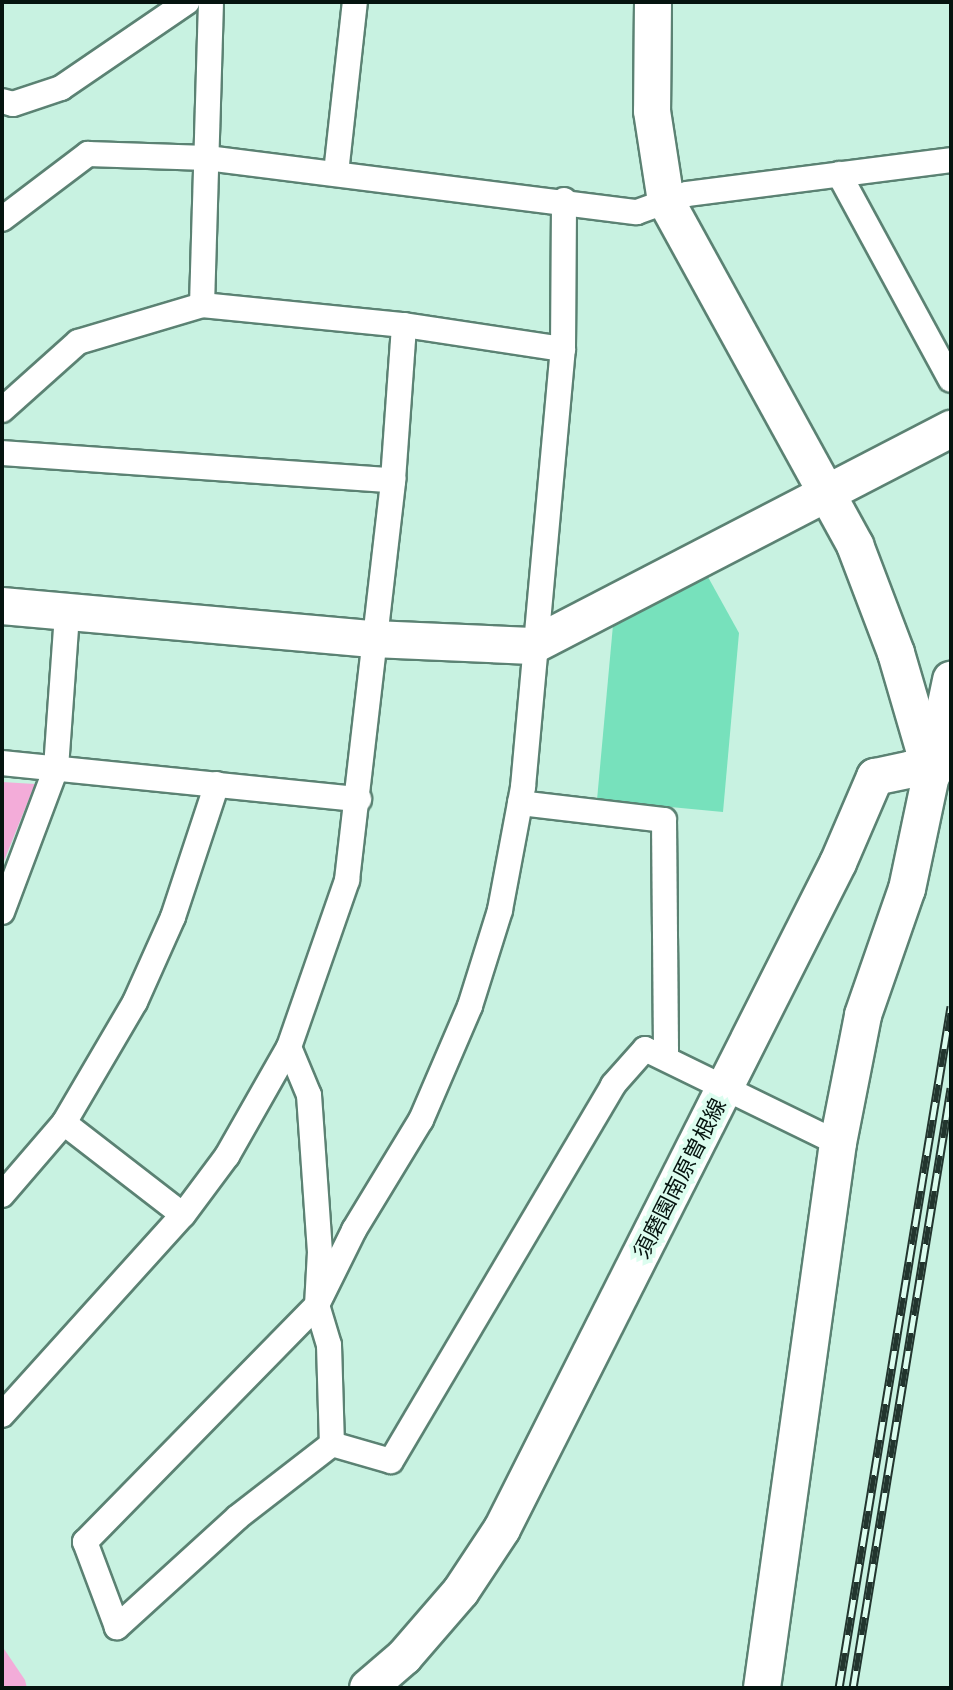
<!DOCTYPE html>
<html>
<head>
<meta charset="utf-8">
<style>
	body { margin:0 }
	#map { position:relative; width:953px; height:1690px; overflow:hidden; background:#c8f2e1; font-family:"IBM Plex Sans","Noto Sans JP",sans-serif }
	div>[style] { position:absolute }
	.green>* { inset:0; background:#f3acd9 }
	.water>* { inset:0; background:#77e1bc }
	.roads { filter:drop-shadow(2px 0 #5b8273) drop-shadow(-2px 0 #5b8273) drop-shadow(0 2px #5b8273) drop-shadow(0 -2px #5b8273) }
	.street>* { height:24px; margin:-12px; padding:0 12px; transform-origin:12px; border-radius:12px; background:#fff }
	.secondary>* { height:36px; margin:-18px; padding:0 18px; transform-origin:18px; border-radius:18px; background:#fff }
	.rail>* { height:9px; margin-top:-4.5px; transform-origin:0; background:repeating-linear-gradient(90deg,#dcfdef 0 18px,#22352e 0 36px); box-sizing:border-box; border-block:2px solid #22352e }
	span { translate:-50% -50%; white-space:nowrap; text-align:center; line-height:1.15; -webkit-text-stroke:8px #dcfdef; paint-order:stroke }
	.street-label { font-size:22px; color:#05140f }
	.frame { position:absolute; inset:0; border:4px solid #05140f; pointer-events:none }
</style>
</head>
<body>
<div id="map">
	<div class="green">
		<i style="clip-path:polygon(2px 782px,35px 784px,2px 866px)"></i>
		<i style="clip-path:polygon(2px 1646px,25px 1680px,27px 1688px,2px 1688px)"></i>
	</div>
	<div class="water">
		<i style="clip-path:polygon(708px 577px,739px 633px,723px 812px,597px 800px,613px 625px)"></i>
	</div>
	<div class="roads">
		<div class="street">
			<i style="left:2px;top:101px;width:11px;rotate:15deg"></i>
			<i style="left:13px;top:104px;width:51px;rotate:-18.4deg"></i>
			<i style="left:61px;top:88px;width:153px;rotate:-34.3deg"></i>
			<i style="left:336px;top:173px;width:172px;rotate:-83.7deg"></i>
			<i style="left:839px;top:174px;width:234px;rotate:61.5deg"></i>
			<i style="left:2px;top:219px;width:108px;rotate:-37.1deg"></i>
			<i style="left:88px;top:154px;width:119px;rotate:1.9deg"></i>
			<i style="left:207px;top:158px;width:433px;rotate:7.2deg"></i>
			<i style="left:637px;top:212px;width:53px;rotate:-19.8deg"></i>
			<i style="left:687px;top:194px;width:266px;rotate:-7.3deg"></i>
			<i style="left:202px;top:305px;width:303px;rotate:-88.3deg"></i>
			<i style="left:2px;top:410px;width:102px;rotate:-41.8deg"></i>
			<i style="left:78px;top:342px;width:129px;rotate:-16.6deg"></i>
			<i style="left:202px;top:305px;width:203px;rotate:5.7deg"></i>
			<i style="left:404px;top:325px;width:161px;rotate:8.6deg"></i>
			<i style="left:2px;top:453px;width:392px;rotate:4deg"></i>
			<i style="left:2px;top:763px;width:359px;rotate:5.8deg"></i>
			<i style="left:520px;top:803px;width:145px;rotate:6.7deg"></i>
			<i style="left:664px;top:820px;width:236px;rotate:89.5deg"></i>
			<i style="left:2px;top:912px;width:154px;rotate:-69.4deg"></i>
			<i style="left:56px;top:768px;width:155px;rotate:-85.9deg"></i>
			<i style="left:289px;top:1047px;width:52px;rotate:67.4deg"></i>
			<i style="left:309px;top:1095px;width:157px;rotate:86deg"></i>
			<i style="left:320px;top:1252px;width:53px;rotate:93.2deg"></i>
			<i style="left:317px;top:1305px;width:42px;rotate:73.3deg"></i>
			<i style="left:329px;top:1345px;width:99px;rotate:88.3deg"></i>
			<i style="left:64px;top:1123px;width:150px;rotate:37.7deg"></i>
			<i style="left:2px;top:1195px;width:95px;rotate:-49.3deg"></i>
			<i style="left:64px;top:1123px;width:140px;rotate:-59.6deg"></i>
			<i style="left:135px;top:1002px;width:93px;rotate:-65.9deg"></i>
			<i style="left:173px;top:917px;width:140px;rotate:-71.7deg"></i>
			<i style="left:2px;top:1415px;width:270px;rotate:-47.9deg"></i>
			<i style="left:183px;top:1215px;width:74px;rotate:-53.3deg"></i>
			<i style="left:227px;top:1156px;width:125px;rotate:-60.4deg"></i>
			<i style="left:289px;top:1047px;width:177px;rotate:-70.8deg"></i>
			<i style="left:347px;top:880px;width:403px;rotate:-83.4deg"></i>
			<i style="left:393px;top:480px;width:155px;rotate:-85.9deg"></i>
			<i style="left:332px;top:1444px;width:119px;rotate:142.2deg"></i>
			<i style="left:238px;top:1517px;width:164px;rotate:137.7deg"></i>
			<i style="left:117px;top:1627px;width:91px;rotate:-110.6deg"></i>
			<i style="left:85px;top:1542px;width:332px;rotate:-45.6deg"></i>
			<i style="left:317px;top:1305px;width:84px;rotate:-63.7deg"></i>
			<i style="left:354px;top:1230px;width:129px;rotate:-58.7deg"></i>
			<i style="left:421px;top:1120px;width:124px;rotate:-66.7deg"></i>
			<i style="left:470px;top:1006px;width:101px;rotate:-72.6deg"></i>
			<i style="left:500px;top:910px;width:125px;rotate:-79.4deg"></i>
			<i style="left:523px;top:787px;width:440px;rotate:-84.8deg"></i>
			<i style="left:563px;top:349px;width:149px;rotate:-89.6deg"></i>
			<i style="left:332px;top:1444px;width:61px;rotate:16.1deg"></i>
			<i style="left:391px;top:1461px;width:437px;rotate:-59.4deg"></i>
			<i style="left:613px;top:1085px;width:48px;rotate:-48.4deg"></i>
			<i style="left:645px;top:1049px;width:215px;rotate:26deg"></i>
		</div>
		<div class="secondary">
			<i style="left:653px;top:2px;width:109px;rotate:90.5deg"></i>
			<i style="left:652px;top:111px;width:91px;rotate:81.2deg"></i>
			<i style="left:666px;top:201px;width:393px;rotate:61.2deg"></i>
			<i style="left:855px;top:545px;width:116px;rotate:69.2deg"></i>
			<i style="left:896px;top:653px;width:121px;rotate:73.7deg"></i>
			<i style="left:2px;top:606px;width:372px;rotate:5.1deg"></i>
			<i style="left:373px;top:639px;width:159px;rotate:2.5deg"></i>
			<i style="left:532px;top:646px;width:472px;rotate:-27.4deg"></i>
			<i style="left:368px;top:1688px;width:48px;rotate:-40.7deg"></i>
			<i style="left:404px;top:1657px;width:87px;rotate:-49.2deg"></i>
			<i style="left:461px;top:1591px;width:74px;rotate:-56.5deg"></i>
			<i style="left:502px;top:1529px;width:746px;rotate:-63.23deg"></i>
			<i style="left:838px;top:863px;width:94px;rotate:-66.7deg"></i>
			<i style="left:875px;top:777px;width:38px;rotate:-12deg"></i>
			<i style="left:912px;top:769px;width:21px;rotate:14deg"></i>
			<i style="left:762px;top:1688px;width:550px;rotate:-82.06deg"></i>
			<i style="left:838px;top:1143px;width:130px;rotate:-78.9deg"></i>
			<i style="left:863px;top:1015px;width:133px;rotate:-70.8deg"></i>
			<i style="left:907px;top:889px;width:214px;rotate:-78.1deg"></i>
		</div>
	</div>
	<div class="rail">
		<i style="left:839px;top:1688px;width:691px;rotate:-80.67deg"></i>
		<i style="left:853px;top:1688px;width:608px;rotate:-80.72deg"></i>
	</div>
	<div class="street-label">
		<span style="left:679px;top:1178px;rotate:-63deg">須磨園南原曽根線</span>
	</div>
	<div class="frame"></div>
</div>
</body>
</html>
